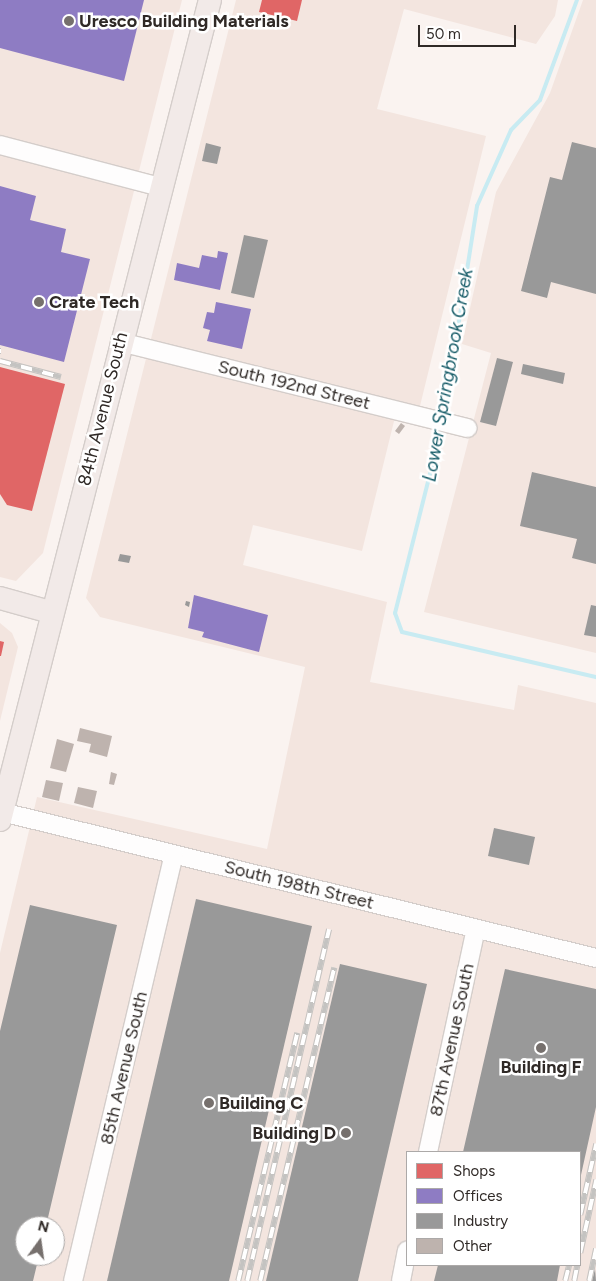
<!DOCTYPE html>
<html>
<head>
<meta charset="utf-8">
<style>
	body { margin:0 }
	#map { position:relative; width:596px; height:1281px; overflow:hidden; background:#faf3f0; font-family:Figtree,sans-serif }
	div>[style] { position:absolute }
	.built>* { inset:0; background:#f3e5df }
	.shops>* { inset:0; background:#e06666 }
	.offices>* { inset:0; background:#8e7cc3 }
	.industry>* { inset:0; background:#999 }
	.stream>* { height:4px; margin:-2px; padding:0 2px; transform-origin:2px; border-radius:2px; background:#c8ebf2 }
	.building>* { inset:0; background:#beb3ae }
	.roads { filter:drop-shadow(1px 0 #d4cdca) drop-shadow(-1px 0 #d4cdca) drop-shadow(0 1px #d4cdca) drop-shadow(0 -1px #d4cdca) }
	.minor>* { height:18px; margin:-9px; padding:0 9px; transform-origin:9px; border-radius:9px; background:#fefdfd }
	.major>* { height:22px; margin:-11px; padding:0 11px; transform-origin:11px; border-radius:11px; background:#f2eae8 }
	.rail>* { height:5.5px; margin-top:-2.75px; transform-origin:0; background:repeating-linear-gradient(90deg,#fff 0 11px,#c4c3c1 0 22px); box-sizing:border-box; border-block:1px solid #c4c3c1 }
	.dots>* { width:14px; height:14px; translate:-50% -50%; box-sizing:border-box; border:2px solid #fff; border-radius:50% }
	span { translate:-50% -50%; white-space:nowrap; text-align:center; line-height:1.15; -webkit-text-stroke:5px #fff; paint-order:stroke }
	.poi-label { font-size:18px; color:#2f2926; font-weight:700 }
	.left { translate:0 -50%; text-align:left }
	.right { translate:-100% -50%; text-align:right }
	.street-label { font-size:18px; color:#2f2926 }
	.water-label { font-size:19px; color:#185d69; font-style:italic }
	.legend { position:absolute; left:406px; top:1151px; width:175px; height:115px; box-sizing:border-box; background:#fff; border:1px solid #aca9a8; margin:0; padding:6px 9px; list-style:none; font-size:15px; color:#2f2926 }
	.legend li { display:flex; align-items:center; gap:10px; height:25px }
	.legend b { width:25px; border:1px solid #aca9a8 }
	.north { position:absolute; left:15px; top:1216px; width:50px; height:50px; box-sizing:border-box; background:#fff; border:1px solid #aca9a8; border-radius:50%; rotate:14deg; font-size:14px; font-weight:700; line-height:20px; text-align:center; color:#2f2926 }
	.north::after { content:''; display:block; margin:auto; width:18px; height:22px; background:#76706d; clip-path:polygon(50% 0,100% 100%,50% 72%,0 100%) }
	.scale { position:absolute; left:418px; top:25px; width:98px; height:22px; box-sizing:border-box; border:2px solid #2f2926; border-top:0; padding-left:6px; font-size:15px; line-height:18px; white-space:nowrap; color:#2f2926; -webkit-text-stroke:4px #fff; paint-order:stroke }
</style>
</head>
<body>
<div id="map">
	<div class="built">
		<i style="clip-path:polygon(0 0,182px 0,43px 553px,16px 581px,0 577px)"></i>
		<i style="clip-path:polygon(evenodd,236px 0,558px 0,555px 16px,536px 44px,404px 9px,377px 109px,486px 136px,420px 406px,399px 401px,362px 551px,253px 525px,243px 565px,387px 602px,370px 682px,514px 710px,518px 685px,596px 703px,596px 1281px,0 1281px,0 953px,37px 797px,267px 849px,305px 667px,100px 617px,86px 598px,236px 0,407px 1152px,580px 1152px,580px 1265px,407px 1265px,407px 1152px,236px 0,25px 1226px,55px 1226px,55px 1256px,25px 1256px,25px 1226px)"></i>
		<i style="clip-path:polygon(583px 0,596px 0,596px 653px,424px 612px,491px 353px,462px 344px,496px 192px,550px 93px)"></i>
		<i style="clip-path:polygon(0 623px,12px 633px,18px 647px,0 721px)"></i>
	</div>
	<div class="shops">
		<i style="clip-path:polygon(262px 0,302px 0,297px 21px,259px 12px)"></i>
		<i style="clip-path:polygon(0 367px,65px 384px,32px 511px,7px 505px,0 494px)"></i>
		<i style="clip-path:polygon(0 641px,4px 642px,1px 656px,0 656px)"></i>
	</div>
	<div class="offices">
		<i style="clip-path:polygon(0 0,144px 0,124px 81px,0 48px)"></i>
		<i style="clip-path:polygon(0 186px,36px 196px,30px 220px,66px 229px,61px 252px,90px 259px,64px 362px,0 345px)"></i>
		<i style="clip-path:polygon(218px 251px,228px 253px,220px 290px,174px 280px,177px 263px,199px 268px,202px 255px,217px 258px)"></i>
		<i style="clip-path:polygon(216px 302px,251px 309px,242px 349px,207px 341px,210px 330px,203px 328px,207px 312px,214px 313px)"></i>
		<i style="clip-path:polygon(194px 595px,268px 615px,259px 652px,202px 637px,204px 632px,188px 628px)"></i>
	</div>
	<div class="industry">
		<i style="clip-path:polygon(572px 142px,596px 148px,596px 294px,551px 282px,547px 298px,521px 291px,550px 177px,562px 180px)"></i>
		<i style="clip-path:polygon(206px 143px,221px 147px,217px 164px,202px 161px)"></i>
		<i style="clip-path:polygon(244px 235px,268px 240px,254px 298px,231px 293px)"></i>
		<i style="clip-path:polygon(497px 358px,513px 362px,496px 426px,480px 422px)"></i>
		<i style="clip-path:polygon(523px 364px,565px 373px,563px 384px,521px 374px)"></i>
		<i style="clip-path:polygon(532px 472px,596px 487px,596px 564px,572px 558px,577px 539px,520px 526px)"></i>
		<i style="clip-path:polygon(120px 554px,131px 556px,129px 563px,118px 561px)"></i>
		<i style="clip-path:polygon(186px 601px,190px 602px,189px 607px,185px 605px)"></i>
		<i style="clip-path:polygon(591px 605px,596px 606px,596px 637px,584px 635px)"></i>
		<i style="clip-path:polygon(494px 828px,535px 837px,529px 865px,488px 856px)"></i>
		<i style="clip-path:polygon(196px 899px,312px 926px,229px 1281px,107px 1281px)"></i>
		<i style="clip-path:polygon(30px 905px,117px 925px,46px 1226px,25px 1226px,25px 1256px,39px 1256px,33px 1281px,0 1281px,0 1031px)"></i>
		<i style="clip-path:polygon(340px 964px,427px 984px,358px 1281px,266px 1281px)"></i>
		<i style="clip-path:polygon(505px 969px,596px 989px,596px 1107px,581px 1175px,580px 1152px,463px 1152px)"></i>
		<i style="clip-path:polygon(438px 1265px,560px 1265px,557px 1281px,434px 1281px)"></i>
		<i style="clip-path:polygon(595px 1269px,596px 1281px,592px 1281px)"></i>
	</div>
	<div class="stream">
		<i style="left:444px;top:417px;width:214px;rotate:-81.1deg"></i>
		<i style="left:477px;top:206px;width:83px;rotate:-65.9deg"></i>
		<i style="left:511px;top:130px;width:42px;rotate:-46deg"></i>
		<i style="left:540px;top:100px;width:107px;rotate:-69.7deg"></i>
		<i style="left:442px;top:426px;width:193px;rotate:104.1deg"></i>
		<i style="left:395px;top:613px;width:20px;rotate:70deg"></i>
		<i style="left:402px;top:632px;width:199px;rotate:13.1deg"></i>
	</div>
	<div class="building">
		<i style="clip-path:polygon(401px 423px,405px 426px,399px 434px,395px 431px)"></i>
		<i style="clip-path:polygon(80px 728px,112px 736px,107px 757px,89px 752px,91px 744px,77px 741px)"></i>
		<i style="clip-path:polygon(57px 739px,74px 744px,66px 772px,50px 768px)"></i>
		<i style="clip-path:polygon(111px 772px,117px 774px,114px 785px,109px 784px)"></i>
		<i style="clip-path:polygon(46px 780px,63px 783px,59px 801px,42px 797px)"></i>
		<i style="clip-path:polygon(78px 787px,97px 791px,93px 808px,74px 803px)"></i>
	</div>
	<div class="roads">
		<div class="minor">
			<i style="left:0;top:145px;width:165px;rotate:14.7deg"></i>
			<i style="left:120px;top:342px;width:358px;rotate:13.9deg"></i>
			<i style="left:2px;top:812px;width:612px;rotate:13.81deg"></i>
			<i style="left:428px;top:1152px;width:228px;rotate:-77.9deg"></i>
			<i style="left:73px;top:1281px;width:438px;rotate:-76.7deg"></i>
			<i style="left:401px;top:1281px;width:31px;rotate:-79deg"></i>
		</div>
		<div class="major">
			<i style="left:0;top:598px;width:52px;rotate:15.6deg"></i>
			<i style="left:0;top:820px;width:846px;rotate:-75.64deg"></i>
		</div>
	</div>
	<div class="rail">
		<i style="left:0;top:351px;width:1px"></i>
		<i style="left:0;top:361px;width:63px;rotate:14.7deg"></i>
		<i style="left:580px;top:1215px;width:73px;rotate:-77.3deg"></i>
		<i style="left:580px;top:1253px;width:75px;rotate:-77.6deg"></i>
		<i style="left:238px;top:1281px;width:255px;rotate:-76.6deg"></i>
		<i style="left:247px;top:1281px;width:361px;rotate:-76.9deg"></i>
		<i style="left:260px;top:1281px;width:322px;rotate:-76.7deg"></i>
		<i style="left:565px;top:1281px;width:16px;rotate:-76deg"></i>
		<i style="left:574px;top:1281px;width:16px;rotate:-79deg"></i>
		<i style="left:589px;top:1281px;width:33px;rotate:-78deg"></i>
	</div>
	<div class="dots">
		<i style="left:69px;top:21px;background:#76706d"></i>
		<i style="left:39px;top:302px;background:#76706d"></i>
		<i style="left:541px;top:1048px;background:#76706d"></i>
		<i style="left:209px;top:1103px;background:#76706d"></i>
		<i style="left:346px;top:1133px;background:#76706d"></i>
	</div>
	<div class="poi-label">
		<span class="left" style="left:79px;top:21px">Uresco Building Materials</span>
		<span class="left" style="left:49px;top:302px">Crate Tech</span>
		<span style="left:541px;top:1067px">Building F</span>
		<span class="left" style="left:219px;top:1103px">Building C</span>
		<span class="right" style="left:336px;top:1133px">Building D</span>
	</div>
	<div class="street-label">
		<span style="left:294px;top:385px;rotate:14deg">South 192nd Street</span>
		<span style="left:103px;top:409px;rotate:-76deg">84th Avenue South</span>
		<span style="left:299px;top:885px;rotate:14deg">South 198th Street</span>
		<span style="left:452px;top:1040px;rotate:-78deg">87th Avenue South</span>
		<span style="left:124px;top:1068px;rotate:-77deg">85th Avenue South</span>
	</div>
	<div class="water-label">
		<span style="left:448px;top:375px;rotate:-80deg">Lower Springbrook Creek</span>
	</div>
	<ul class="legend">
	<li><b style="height:14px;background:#e06666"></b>Shops</li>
	<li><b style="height:14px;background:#8e7cc3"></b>Offices</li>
	<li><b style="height:14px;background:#999"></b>Industry</li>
	<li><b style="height:14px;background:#beb3ae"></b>Other</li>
	</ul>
	<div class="north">N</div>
	<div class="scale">50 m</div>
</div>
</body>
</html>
